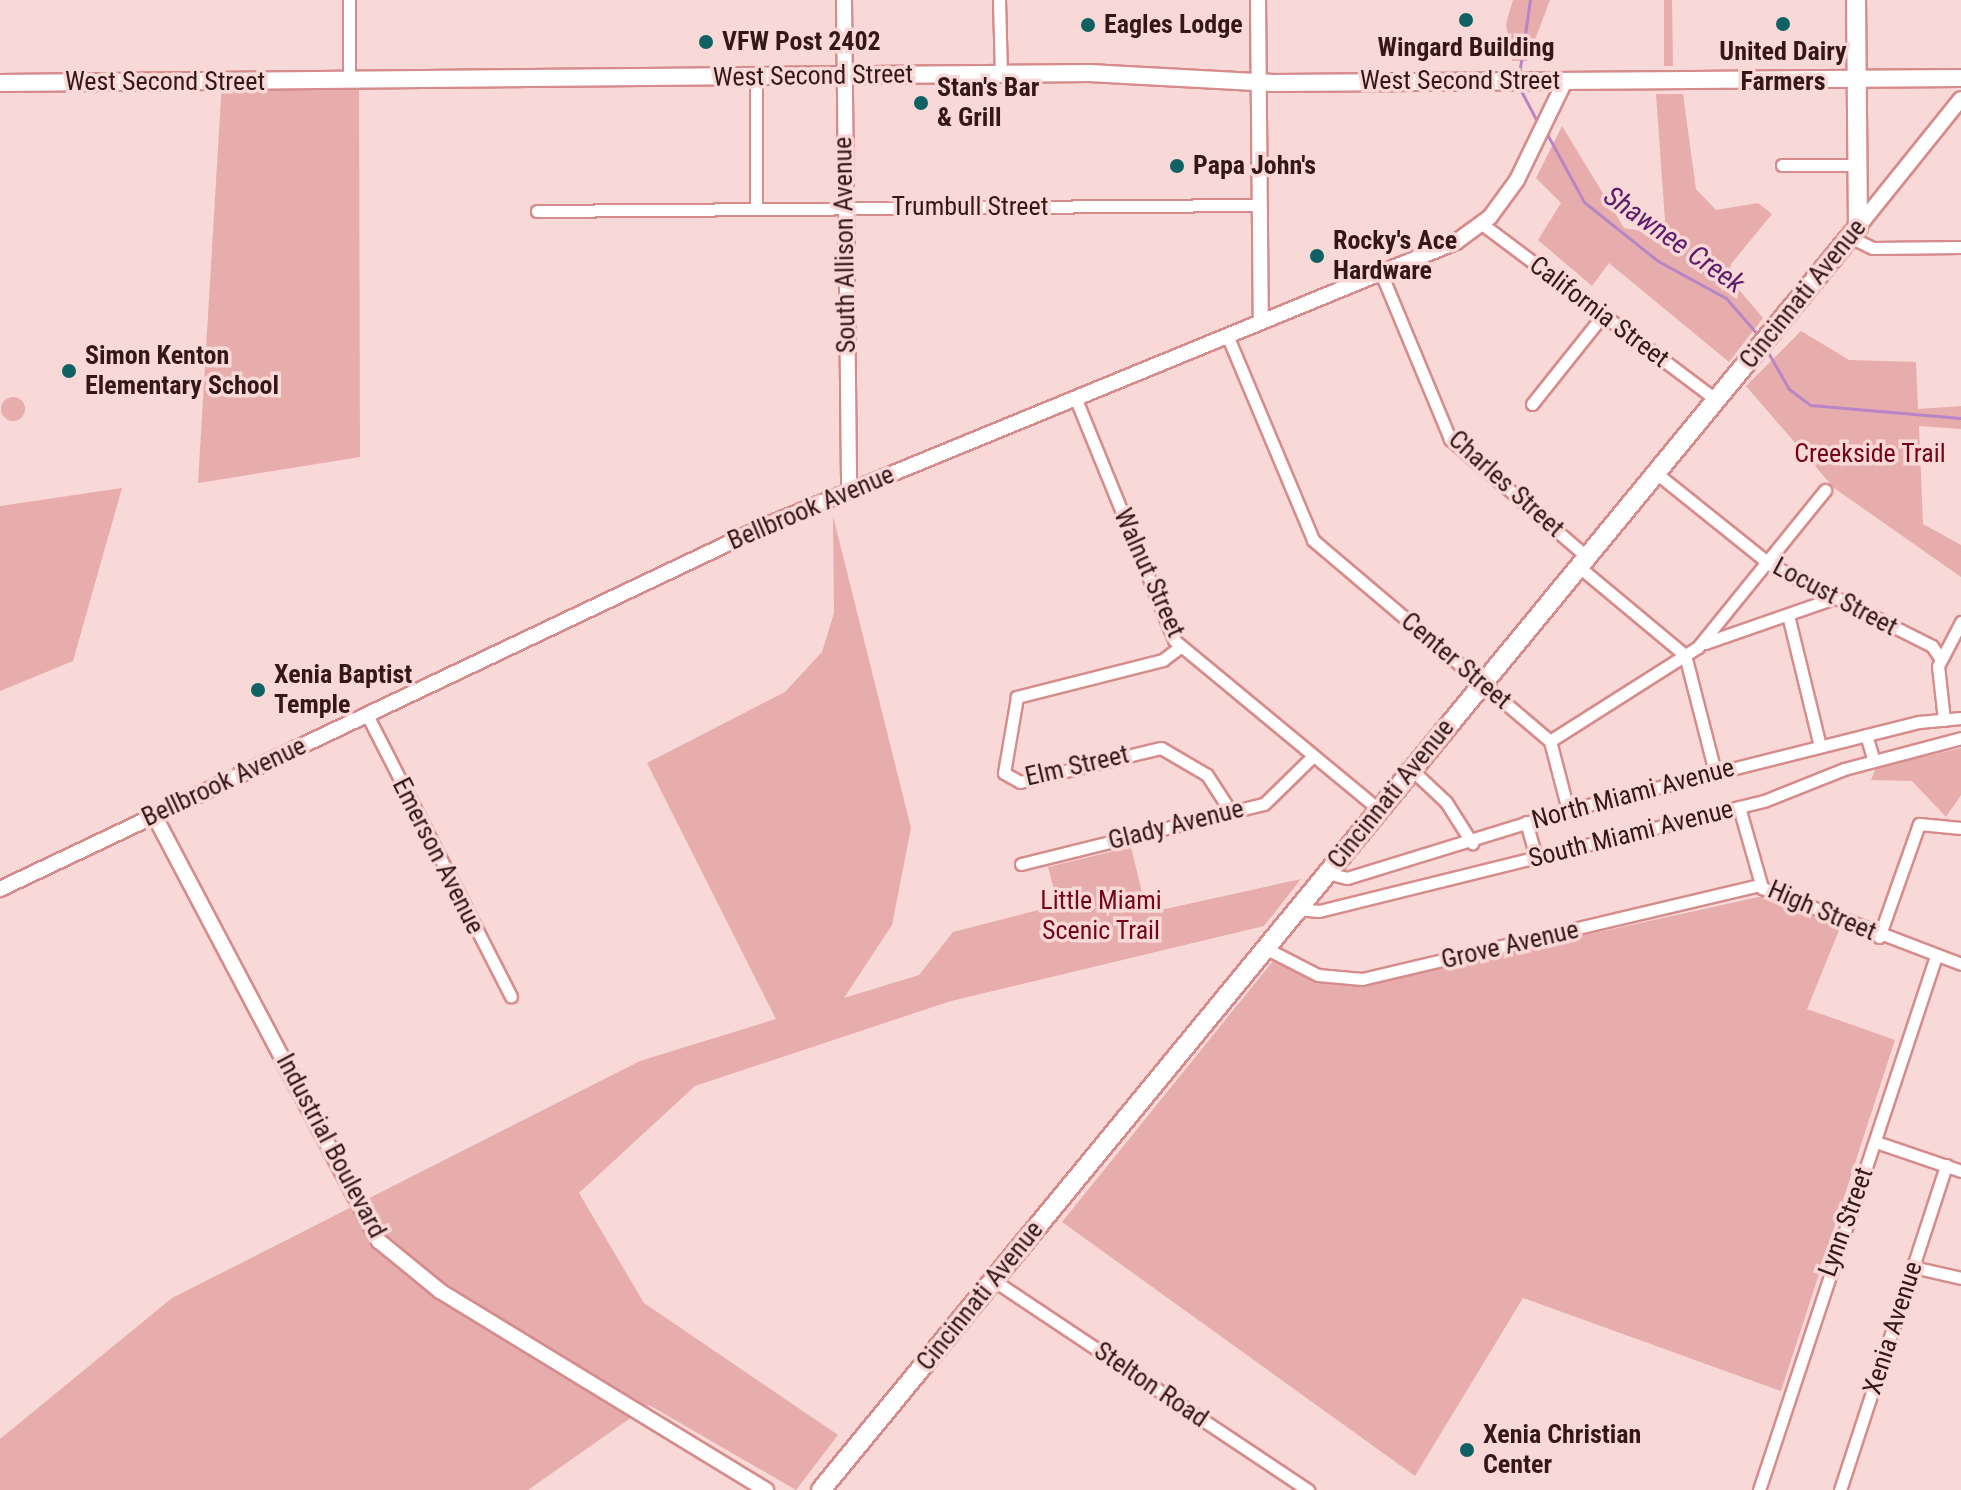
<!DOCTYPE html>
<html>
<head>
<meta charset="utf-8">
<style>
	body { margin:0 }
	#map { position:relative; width:1961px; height:1490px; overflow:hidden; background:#f9d8d8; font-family:"Roboto Condensed",sans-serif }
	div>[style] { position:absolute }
	.green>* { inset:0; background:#e7adac }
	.round { border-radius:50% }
	.stream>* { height:3px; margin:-1.5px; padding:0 1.5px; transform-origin:1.5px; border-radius:1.5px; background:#b985c6 }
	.roads { filter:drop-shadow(2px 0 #d68c8c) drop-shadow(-2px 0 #d68c8c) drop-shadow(0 2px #d68c8c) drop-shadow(0 -2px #d68c8c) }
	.minor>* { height:11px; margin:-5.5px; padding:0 5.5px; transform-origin:5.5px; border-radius:5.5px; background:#fff }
	.tertiary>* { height:14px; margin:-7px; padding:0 7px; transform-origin:7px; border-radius:7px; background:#fff }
	.secondary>* { height:16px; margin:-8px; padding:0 8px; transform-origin:8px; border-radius:8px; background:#fff }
	.trunk>* { height:18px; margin:-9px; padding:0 9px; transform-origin:9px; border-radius:9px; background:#fff }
	.dots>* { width:22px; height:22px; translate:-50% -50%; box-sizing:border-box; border:4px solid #f9d8d8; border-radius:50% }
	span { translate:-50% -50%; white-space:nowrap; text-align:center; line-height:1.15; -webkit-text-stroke:7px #f9d8d8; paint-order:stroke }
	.poi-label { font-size:26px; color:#341818; font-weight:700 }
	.left { translate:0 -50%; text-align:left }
	.street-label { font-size:26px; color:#341818 }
	.park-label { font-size:26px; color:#74041c }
	.water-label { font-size:28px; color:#5c1c6b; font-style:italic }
</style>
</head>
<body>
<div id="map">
	<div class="green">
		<i style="clip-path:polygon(1513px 0,1550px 0,1527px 61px,1512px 61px,1506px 24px)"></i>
		<i style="clip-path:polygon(1664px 0,1672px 0,1673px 66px,1664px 66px)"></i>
		<i style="clip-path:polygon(222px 81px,359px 81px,360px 457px,198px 483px)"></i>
		<i style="clip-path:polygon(1656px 94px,1683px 94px,1696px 189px,1716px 210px,1758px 203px,1772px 214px,1731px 264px,1729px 278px,1763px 318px,1729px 362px,1609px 263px,1592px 286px,1538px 240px,1561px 203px,1536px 178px,1562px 126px,1624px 228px,1666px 235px)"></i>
		<i style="clip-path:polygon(1801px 331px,1849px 360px,1916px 362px,1918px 409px,1961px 406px,1961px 429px,1919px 426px,1923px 524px,1961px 545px,1961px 577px,1834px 488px,1746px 386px)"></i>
		<i class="round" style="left:1px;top:397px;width:24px;height:24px"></i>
		<i style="clip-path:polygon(122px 488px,73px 661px,0 691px,0 506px)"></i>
		<i style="clip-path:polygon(833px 516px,911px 828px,892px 925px,844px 998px,919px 975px,953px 932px,1058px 905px,1048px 867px,1131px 847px,1147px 913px,1301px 879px,1264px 926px,951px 1001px,695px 1086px,579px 1193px,644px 1303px,838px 1435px,796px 1490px,649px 1405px,528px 1490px,0 1490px,0 1439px,172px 1298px,640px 1061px,776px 1019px,647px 763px,785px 692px,822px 652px,834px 613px)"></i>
		<i style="clip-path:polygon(1961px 748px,1961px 795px,1946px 817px,1912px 781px,1871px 780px,1876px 768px)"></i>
		<i style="clip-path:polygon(1763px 896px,1840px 928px,1807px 1009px,1895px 1040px,1781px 1391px,1523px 1298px,1415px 1476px,1062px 1222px,1273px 961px,1318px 983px,1354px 986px)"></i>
	</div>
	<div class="stream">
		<i style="left:1519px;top:75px;width:76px;rotate:-81.7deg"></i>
		<i style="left:1519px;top:87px;width:43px;rotate:62.2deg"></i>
		<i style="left:1547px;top:134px;width:77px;rotate:61.4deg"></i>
		<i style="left:1584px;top:202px;width:95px;rotate:38.6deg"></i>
		<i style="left:1658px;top:261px;width:77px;rotate:28.6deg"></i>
		<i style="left:1726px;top:298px;width:49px;rotate:49.1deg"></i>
		<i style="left:1766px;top:349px;width:46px;rotate:60.1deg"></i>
		<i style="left:1789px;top:389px;width:26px;rotate:37deg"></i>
		<i style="left:1810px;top:405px;width:152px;rotate:4.9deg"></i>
	</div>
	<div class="roads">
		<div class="minor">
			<i style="left:999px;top:0;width:74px;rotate:88.5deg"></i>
			<i style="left:756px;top:77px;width:132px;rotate:90deg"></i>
			<i style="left:349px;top:81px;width:81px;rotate:-90deg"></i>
			<i style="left:1782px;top:165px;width:75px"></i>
			<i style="left:537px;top:211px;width:723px;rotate:-0.48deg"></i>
			<i style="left:1482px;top:224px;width:293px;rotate:36.9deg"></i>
			<i style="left:1850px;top:237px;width:25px;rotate:26deg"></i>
			<i style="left:1873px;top:248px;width:88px;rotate:-0.7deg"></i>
			<i style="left:1381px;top:273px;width:180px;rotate:67.4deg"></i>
			<i style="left:1450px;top:439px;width:179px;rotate:40.7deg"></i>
			<i style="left:1227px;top:335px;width:222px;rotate:67.2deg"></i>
			<i style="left:1313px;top:540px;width:311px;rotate:40.3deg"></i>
			<i style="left:1550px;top:741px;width:71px;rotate:75.4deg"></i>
			<i style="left:1075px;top:397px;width:262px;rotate:67.8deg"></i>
			<i style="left:1174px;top:640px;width:265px;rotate:39.6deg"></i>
			<i style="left:1532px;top:404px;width:114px;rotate:-51.4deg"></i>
			<i style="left:1656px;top:473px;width:147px;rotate:38.7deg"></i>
			<i style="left:1771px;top:565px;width:180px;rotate:26.7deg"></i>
			<i style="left:1932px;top:646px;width:14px;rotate:56deg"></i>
			<i style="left:1578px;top:566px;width:139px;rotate:39.8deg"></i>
			<i style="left:1685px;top:655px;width:121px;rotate:75.6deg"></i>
			<i style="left:1788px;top:615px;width:135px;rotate:76.3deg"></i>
			<i style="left:1705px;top:643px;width:137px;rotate:-19.2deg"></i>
			<i style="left:1180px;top:647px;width:21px;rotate:143deg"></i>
			<i style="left:1163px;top:660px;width:151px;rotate:165.8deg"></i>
			<i style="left:1017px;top:697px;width:77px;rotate:99.7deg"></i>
			<i style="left:1004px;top:773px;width:18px;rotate:29deg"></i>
			<i style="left:1020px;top:782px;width:145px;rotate:-13.6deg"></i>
			<i style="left:1161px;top:748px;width:53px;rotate:30.4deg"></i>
			<i style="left:1207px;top:775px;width:44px;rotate:57deg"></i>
			<i style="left:367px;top:715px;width:316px;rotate:62.9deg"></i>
			<i style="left:1944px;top:720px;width:54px;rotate:-96.3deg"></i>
			<i style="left:1938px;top:666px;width:50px;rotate:-62.4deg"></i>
			<i style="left:1866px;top:735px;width:27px;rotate:73deg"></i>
			<i style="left:1550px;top:741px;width:175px;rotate:-32.4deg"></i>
			<i style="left:1698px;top:647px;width:202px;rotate:-51deg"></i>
			<i style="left:1411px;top:769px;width:48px;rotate:43.3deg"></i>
			<i style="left:1446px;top:802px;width:49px;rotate:57.6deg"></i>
			<i style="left:1739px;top:807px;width:84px;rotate:74.1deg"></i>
			<i style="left:1762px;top:888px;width:213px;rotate:20.9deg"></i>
			<i style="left:1526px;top:822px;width:36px;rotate:74deg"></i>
			<i style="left:1021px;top:864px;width:250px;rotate:-13.9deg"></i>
			<i style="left:1264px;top:804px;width:69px;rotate:-44.4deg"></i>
			<i style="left:1327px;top:873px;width:21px;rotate:14deg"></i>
			<i style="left:1347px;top:878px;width:231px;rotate:-17.1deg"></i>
			<i style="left:1568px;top:810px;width:362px;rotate:-14.1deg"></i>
			<i style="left:1919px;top:722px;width:42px;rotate:-5.4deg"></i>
			<i style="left:1296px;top:909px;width:23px;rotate:5deg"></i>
			<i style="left:1319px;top:911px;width:458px;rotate:-13.9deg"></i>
			<i style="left:1764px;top:801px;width:86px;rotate:-21.8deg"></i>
			<i style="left:1844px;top:769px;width:121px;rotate:-14.8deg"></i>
			<i style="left:1879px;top:937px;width:120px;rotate:-70.5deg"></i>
			<i style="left:1919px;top:824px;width:42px;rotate:5.4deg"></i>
			<i style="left:1265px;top:948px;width:59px;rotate:27deg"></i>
			<i style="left:1318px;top:975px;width:44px;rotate:5.2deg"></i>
			<i style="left:1362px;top:979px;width:408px;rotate:-13.3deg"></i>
			<i style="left:1876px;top:1142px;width:90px;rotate:18.8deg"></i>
			<i style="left:1913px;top:1267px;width:49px;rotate:12.9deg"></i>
			<i style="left:993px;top:1280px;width:379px;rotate:33.7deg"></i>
			<i style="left:1759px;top:1490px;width:563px;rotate:-71.66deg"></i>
			<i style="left:1840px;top:1490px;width:342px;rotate:-71.9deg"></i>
		</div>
		<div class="tertiary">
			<i style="left:844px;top:0;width:490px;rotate:89.4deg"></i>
			<i style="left:1258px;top:0;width:322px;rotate:89.5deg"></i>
			<i style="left:1858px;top:227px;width:164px;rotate:-51.2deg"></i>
			<i style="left:154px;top:815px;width:482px;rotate:62.2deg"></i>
			<i style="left:379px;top:1241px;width:79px;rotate:39.3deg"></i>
			<i style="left:440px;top:1291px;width:382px;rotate:31.4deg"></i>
			<i style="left:0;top:889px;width:849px;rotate:-25.39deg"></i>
			<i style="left:767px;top:525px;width:745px;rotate:-22.33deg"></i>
			<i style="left:1456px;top:242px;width:42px;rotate:-36.3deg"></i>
			<i style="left:1490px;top:217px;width:46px;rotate:-53.9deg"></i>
			<i style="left:1517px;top:180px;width:110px;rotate:-64.1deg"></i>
		</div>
		<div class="secondary">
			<i style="left:0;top:83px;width:1089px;rotate:-0.53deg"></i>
			<i style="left:1089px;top:73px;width:185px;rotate:3.1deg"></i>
			<i style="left:1274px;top:83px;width:687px;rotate:-0.42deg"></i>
		</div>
		<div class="trunk">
			<i style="left:821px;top:1490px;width:1634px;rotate:-50.61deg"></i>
			<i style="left:1858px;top:227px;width:227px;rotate:-90.5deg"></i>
		</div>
	</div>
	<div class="dots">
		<i style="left:1466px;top:20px;background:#106164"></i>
		<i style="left:1783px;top:24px;background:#106164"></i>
		<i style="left:1088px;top:25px;background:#106164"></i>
		<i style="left:706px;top:42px;background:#106164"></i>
		<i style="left:921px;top:103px;background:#106164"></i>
		<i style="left:1177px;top:166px;background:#106164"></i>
		<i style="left:1317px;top:256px;background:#106164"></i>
		<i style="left:69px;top:371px;background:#106164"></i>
		<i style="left:258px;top:690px;background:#106164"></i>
		<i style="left:1467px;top:1450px;background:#106164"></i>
	</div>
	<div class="poi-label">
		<span class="left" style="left:1104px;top:25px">Eagles Lodge</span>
		<span class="left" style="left:722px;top:42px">VFW Post 2402</span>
		<span style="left:1466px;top:48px">Wingard Building</span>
		<span style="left:1783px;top:67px">United Dairy<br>Farmers</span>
		<span class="left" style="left:937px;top:103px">Stan's Bar<br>&amp; Grill</span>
		<span class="left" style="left:1193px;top:166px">Papa John's</span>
		<span class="left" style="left:1333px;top:256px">Rocky's Ace<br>Hardware</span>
		<span class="left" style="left:85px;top:371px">Simon Kenton<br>Elementary School</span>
		<span class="left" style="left:274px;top:690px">Xenia Baptist<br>Temple</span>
		<span class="left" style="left:1483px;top:1450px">Xenia Christian<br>Center</span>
	</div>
	<div class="street-label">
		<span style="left:813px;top:76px;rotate:-1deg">West Second Street</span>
		<span style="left:1460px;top:81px">West Second Street</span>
		<span style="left:165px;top:82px">West Second Street</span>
		<span style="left:970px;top:207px">Trumbull Street</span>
		<span style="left:845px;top:245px;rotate:-91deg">South Allison Avenue</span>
		<span style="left:1803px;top:294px;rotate:-51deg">Cincinnati Avenue</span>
		<span style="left:1599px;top:312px;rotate:37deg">California Street</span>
		<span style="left:1506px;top:484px;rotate:42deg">Charles Street</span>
		<span style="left:811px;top:508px;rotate:-23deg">Bellbrook Avenue</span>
		<span style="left:1149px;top:573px;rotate:66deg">Walnut Street</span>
		<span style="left:1835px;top:597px;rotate:28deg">Locust Street</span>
		<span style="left:1456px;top:661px;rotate:40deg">Center Street</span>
		<span style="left:1077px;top:766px;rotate:-13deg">Elm Street</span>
		<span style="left:224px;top:782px;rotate:-25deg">Bellbrook Avenue</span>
		<span style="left:1391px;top:794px;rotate:-51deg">Cincinnati Avenue</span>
		<span style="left:1633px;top:794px;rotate:-15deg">North Miami Avenue</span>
		<span style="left:1176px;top:825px;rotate:-14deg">Glady Avenue</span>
		<span style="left:1631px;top:834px;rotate:-14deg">South Miami Avenue</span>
		<span style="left:438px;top:856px;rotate:63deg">Emerson Avenue</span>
		<span style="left:1822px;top:911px;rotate:23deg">High Street</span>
		<span style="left:1510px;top:945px;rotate:-13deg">Grove Avenue</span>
		<span style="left:331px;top:1146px;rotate:62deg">Industrial Boulevard</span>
		<span style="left:1846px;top:1222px;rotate:-70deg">Lynn Street</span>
		<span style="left:980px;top:1296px;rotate:-51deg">Cincinnati Avenue</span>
		<span style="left:1893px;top:1328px;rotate:-72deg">Xenia Avenue</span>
		<span style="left:1151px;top:1385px;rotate:34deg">Stelton Road</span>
	</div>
	<div class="park-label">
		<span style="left:1870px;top:454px">Creekside Trail</span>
		<span style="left:1101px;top:916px">Little Miami<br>Scenic Trail</span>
	</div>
	<div class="water-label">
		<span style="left:1674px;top:240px;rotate:35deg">Shawnee Creek</span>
	</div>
</div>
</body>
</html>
